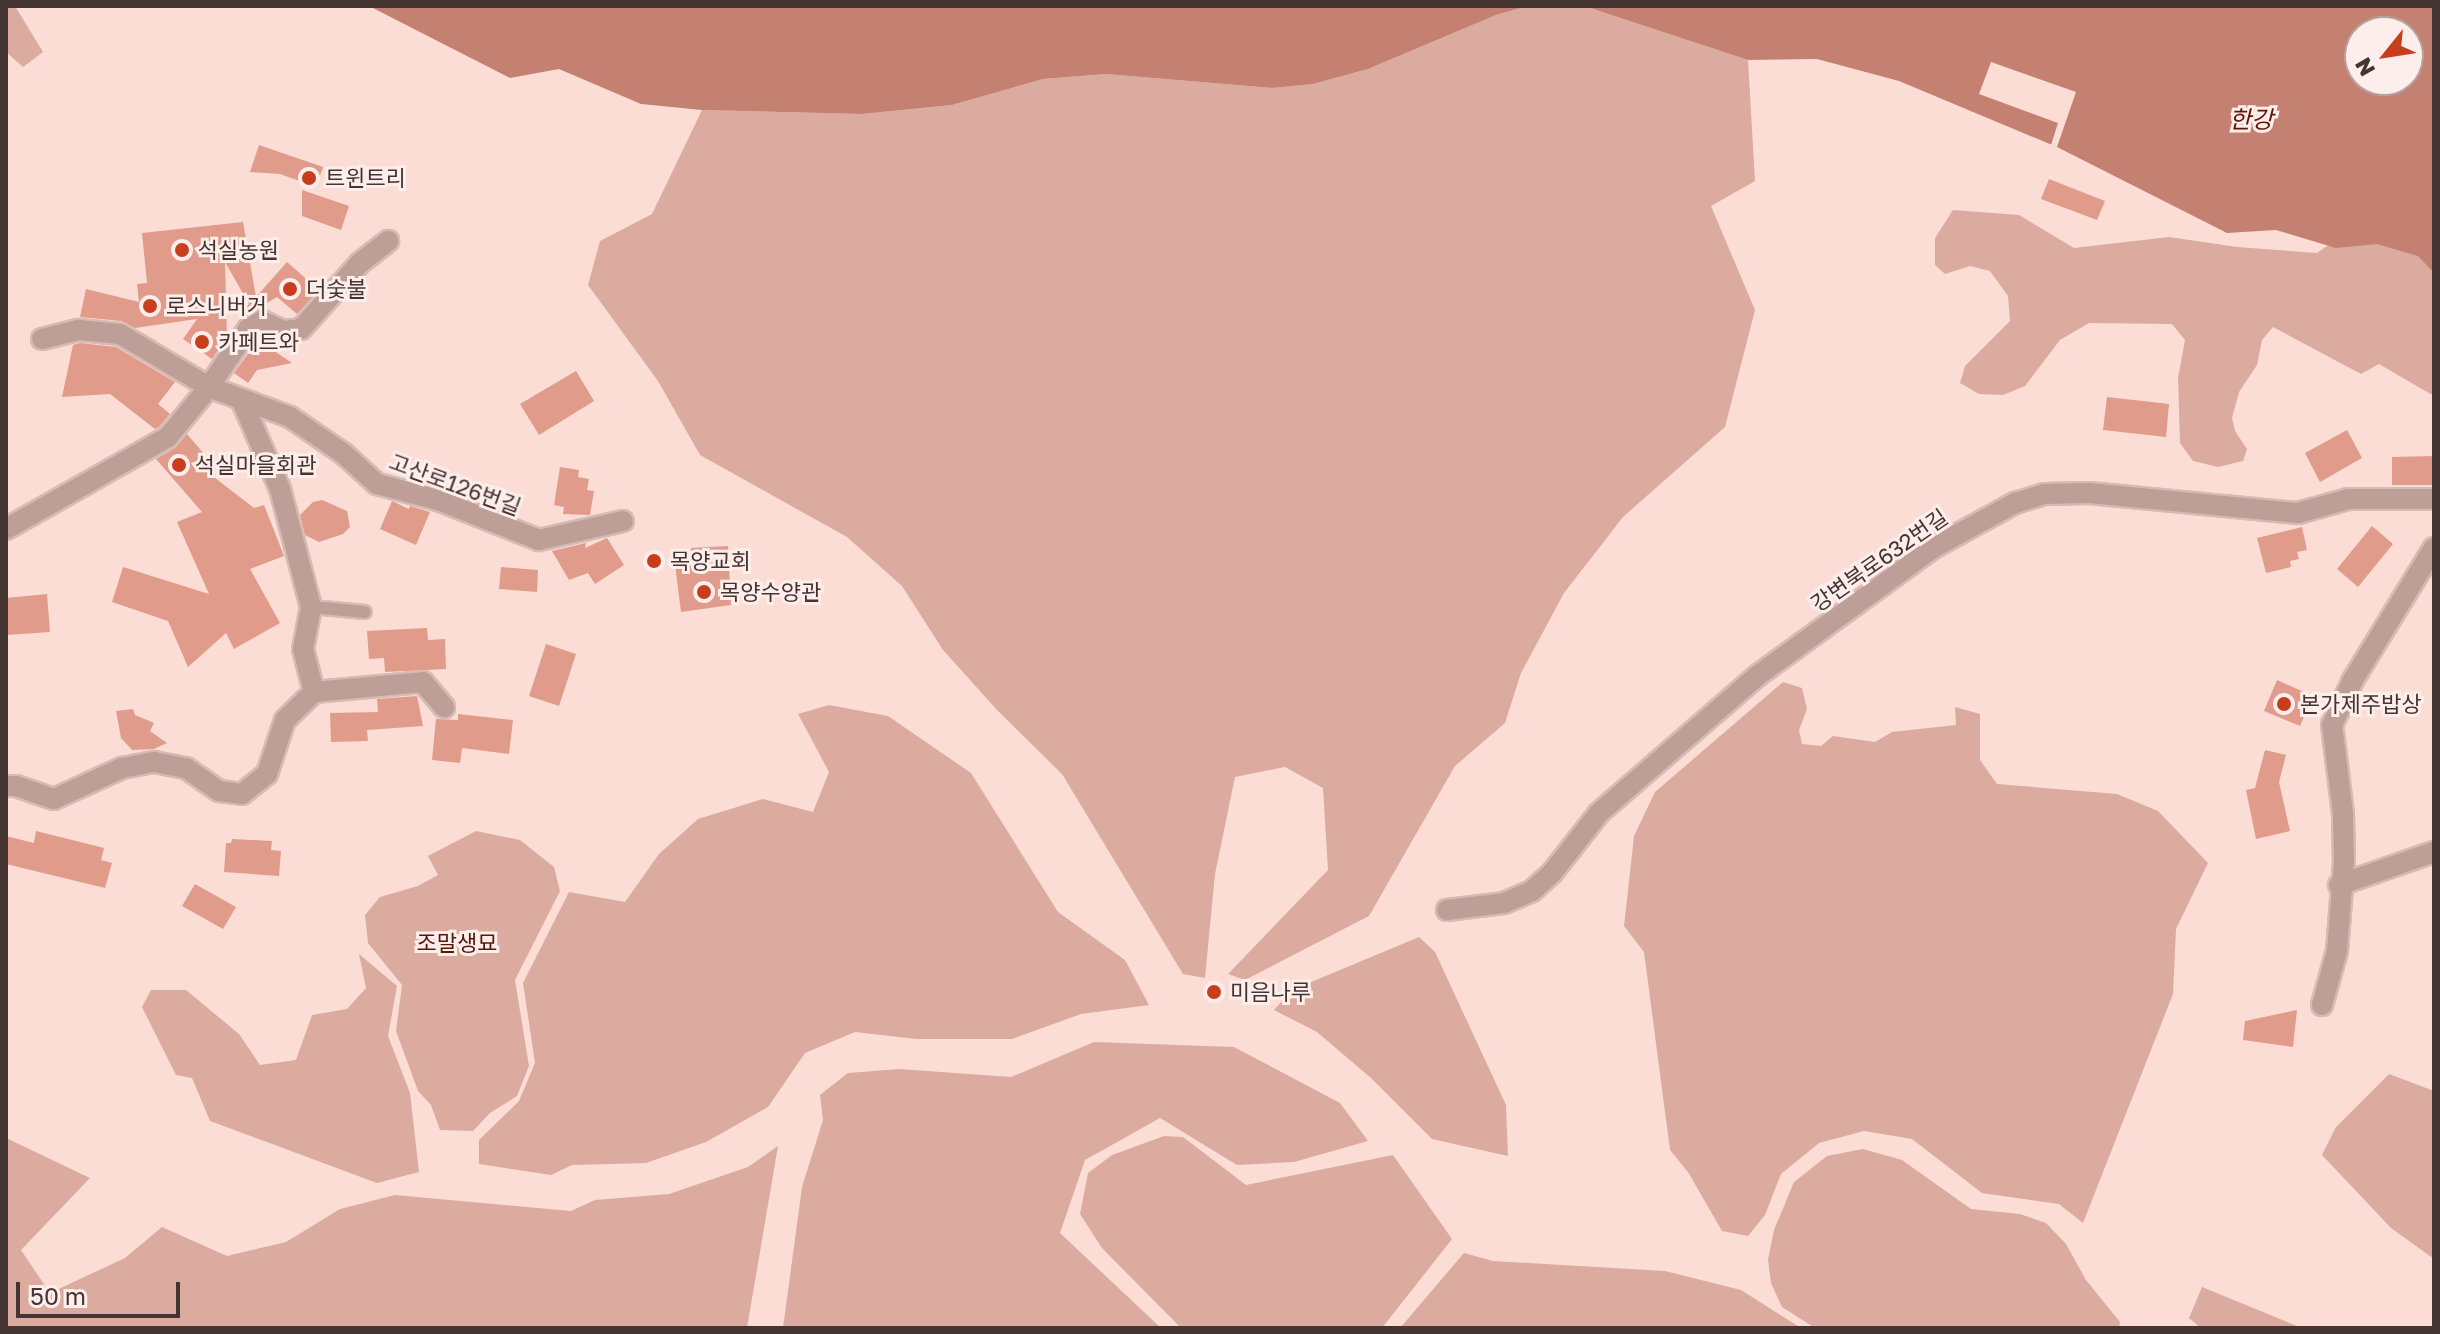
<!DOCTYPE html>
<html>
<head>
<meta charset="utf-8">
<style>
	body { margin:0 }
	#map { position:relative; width:2440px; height:1334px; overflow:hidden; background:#fbddd6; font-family:"Golos Text","Noto Sans KR",sans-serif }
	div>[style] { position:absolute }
	.green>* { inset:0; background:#dbab9f }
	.water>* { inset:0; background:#c48171 }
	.pier>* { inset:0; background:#fbddd6 }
	.building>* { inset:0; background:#e09b8a }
	.roads { filter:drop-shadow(2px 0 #d6bbb5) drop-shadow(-2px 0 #d6bbb5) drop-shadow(0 2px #d6bbb5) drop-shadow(0 -2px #d6bbb5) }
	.lane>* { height:12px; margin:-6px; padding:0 6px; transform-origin:6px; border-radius:6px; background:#be9f97 }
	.street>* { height:20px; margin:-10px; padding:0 10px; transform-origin:10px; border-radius:10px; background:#be9f97 }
	.dots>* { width:22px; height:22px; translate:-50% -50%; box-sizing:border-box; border:4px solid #feeeeb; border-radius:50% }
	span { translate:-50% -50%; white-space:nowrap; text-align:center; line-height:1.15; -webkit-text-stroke:6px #feeeeb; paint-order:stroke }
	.poi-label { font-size:22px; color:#443532 }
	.left { translate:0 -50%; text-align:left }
	.street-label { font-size:22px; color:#443532 }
	.park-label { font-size:22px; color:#551809 }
	.water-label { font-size:24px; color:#631300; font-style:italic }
	.frame { position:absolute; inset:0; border:8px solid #443532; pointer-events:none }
	.north { position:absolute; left:2344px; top:16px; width:80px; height:80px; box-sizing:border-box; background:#feeeeb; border:2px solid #b4a4a1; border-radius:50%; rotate:240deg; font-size:22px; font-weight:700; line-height:32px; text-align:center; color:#443532 }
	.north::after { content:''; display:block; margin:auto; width:28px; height:36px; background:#c83e1c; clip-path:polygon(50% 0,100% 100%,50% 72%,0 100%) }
	.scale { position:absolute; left:16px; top:1282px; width:164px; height:36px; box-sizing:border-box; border:4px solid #443532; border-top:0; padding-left:10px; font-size:24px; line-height:28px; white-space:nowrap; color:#443532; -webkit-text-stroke:6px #feeeeb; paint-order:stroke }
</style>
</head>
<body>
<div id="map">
	<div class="green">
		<i style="clip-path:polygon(6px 6px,15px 6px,43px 52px,23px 67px,6px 52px)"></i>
		<i style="clip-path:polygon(1528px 6px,1584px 6px,1748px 60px,1755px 181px,1711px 206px,1755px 310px,1725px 427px,1623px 517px,1564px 593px,1521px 673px,1505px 723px,1455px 766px,1369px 916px,1245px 980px,1228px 974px,1328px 870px,1323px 788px,1285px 767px,1235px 777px,1215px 874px,1205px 978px,1183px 974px,1062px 774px,998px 711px,943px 650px,902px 586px,847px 537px,700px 455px,658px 381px,588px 285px,600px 241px,652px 214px,702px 110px,862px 114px,952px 105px,1043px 79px,1106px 74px,1272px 88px,1313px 84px,1368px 69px,1496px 15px)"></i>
		<i style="clip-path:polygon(1953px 210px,2019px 215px,2074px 248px,2169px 237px,2237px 247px,2317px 253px,2355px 227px,2417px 248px,2434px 269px,2434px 396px,2379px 364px,2361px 374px,2273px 327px,2262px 340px,2257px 365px,2239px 392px,2232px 418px,2235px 431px,2247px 449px,2243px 461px,2218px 467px,2193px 461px,2180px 443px,2178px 378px,2185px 340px,2172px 324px,2089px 323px,2060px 340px,2025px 386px,2003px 395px,1979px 394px,1960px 383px,1965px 366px,2010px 321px,2008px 296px,1990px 271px,1970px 266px,1945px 274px,1935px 265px,1935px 238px)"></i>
		<i style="clip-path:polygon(1783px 682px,1802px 688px,1807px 709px,1799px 730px,1802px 744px,1821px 746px,1833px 736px,1875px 742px,1892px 732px,1956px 725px,1955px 707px,1980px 714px,1980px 760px,1997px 784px,2117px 794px,2158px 811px,2208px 863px,2176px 929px,2173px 994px,2083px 1223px,2059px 1204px,1982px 1193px,1912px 1139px,1864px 1131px,1819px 1143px,1781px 1174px,1765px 1215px,1748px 1236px,1722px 1231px,1688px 1172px,1670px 1150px,1644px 952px,1624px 926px,1634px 836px,1655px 792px)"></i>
		<i style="clip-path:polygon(829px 705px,888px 716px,971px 773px,1058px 912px,1125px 960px,1149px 1005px,1081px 1014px,1012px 1039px,916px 1039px,855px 1032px,805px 1053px,768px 1107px,706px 1142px,646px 1163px,572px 1165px,551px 1175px,479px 1164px,479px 1140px,519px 1101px,535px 1063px,523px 983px,569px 892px,625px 902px,659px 854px,698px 819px,763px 799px,813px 812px,829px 772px,798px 714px)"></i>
		<i style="clip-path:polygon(476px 831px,520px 840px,554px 867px,560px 891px,515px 980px,529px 1066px,517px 1096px,490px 1113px,473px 1131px,440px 1130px,431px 1105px,418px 1091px,396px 1031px,402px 985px,368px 943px,365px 915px,380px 897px,418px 886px,438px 875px,428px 856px)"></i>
		<i style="clip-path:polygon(1419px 937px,1435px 952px,1506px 1105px,1508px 1156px,1432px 1139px,1371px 1078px,1317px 1032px,1274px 1010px,1292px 990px)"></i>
		<i style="clip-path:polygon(359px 954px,397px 986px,388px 1036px,410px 1093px,419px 1172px,377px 1183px,210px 1121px,192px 1078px,176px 1075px,142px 1007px,151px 990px,186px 990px,239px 1034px,260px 1065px,296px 1060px,312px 1015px,347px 1009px,366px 988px)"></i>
		<i style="clip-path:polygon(1094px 1042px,1234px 1047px,1340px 1103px,1368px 1141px,1294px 1162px,1237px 1165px,1160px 1118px,1085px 1160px,1060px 1233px,1161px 1328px,783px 1328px,802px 1187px,823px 1120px,820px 1095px,848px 1073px,899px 1069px,1011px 1077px)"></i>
		<i style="clip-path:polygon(2389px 1074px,2434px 1091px,2434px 1259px,2391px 1228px,2322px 1155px,2336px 1127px)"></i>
		<i style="clip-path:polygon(1164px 1136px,1183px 1137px,1246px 1185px,1393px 1155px,1452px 1239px,1382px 1328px,1181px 1328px,1102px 1248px,1080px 1214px,1088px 1173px,1112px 1155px)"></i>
		<i style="clip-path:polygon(6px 1138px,90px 1178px,21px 1250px,50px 1293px,125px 1258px,162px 1227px,227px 1256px,286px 1242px,340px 1209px,395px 1195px,571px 1211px,595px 1200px,669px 1194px,748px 1167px,778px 1146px,747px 1328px,6px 1328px)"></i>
		<i style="clip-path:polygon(1863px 1149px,1902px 1160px,1971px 1209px,2020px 1214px,2046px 1223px,2066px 1244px,2086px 1280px,2120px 1322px,2119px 1328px,1815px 1328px,1782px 1307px,1771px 1283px,1768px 1260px,1774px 1230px,1794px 1182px,1827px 1156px)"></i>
		<i style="clip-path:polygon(1464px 1253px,1493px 1261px,1665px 1271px,1741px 1290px,1801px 1328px,1400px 1328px)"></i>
		<i style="clip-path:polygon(2202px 1287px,2302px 1328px,2201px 1328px,2189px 1318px)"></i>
	</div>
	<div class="water">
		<i style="clip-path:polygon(369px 6px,1528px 6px,1496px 15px,1368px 69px,1313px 84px,1272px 88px,1106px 74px,1043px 79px,952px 105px,862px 114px,702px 110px,641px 104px,559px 69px,510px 78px)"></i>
		<i style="clip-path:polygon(evenodd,1584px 6px,2434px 6px,2434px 273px,2418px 256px,2377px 244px,2336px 248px,2276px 230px,2227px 233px,2057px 147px,1899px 81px,1817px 59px,1748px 60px,1584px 6px,2360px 32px,2408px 32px,2408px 80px,2360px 80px,2360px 32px)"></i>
	</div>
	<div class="pier">
		<i style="clip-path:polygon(1991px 62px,2076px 92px,2057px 147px,2051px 145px,2058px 123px,1979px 94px)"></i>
	</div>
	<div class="building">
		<i style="clip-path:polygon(259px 145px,323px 167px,316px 187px,280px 174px,250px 172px)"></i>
		<i style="clip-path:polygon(2049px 179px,2105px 201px,2097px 220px,2041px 199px)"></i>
		<i style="clip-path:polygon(302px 190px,349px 206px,341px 230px,302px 216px)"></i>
		<i style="clip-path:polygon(243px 222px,256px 297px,287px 262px,319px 290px,297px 314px,277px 297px,242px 318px,240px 315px,249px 304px,225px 262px,227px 337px,212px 359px,183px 339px,197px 319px,135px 328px,121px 321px,80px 317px,86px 289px,139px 302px,137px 284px,147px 283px,142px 233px)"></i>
		<i style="clip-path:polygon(258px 340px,292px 363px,257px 370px,248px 383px,234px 373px)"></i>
		<i style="clip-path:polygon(80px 343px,116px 347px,175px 382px,158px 404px,170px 414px,159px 427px,155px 429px,110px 394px,62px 397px,73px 345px)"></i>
		<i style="clip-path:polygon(576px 371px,594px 401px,539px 435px,520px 404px)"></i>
		<i style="clip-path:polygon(2107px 397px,2169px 404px,2166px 437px,2103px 430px)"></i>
		<i style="clip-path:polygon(2347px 430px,2362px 458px,2320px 482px,2305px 453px)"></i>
		<i style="clip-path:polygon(187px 434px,211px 462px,205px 468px,197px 464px,254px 508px,264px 505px,284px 556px,250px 569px,280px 623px,234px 649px,226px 633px,188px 667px,168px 621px,112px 602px,123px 567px,209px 594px,177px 522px,202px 512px,156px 459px,175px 448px)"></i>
		<i style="clip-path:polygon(2434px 456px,2434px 485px,2392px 485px,2392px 457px)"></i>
		<i style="clip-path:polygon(560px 467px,579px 470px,578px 477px,589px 479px,587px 490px,594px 491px,590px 515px,563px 514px,564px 507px,554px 505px)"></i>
		<i style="clip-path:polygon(322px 500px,347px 511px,350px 527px,343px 534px,319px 542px,305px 535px,300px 515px,313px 502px)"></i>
		<i style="clip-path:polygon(392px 501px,409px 509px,410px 506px,430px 512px,416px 545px,380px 529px)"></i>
		<i style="clip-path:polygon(2372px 526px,2393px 544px,2358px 587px,2337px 569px)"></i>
		<i style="clip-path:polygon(2302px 527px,2307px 550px,2297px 552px,2299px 559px,2290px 561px,2291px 567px,2266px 573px,2257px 538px)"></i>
		<i style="clip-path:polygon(607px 538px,624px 565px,595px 584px,588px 573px,569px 580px,552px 551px,586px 543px,585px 548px)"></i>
		<i style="clip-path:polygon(728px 546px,731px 605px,681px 612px,674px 556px,692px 555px,691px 548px)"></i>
		<i style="clip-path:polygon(501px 567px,538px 570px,537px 592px,499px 589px)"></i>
		<i style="clip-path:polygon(47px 594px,50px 632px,6px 635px,6px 598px)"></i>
		<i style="clip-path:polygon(427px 628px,428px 640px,445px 639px,446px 669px,385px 672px,384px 658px,369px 659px,367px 631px)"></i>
		<i style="clip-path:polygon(546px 644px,576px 654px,559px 706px,529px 696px)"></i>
		<i style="clip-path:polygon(2277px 680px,2313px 696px,2300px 726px,2264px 711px)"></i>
		<i style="clip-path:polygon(417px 696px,423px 726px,367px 730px,368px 741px,331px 742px,330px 713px,378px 712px,377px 699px)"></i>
		<i style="clip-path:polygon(133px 709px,135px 715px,154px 723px,150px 731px,167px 743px,154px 749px,132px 750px,121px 738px,116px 711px)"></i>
		<i style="clip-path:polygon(458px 714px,513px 720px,509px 754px,462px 748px,460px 763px,432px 760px,436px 719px,458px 720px)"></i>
		<i style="clip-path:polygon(2265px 750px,2286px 755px,2279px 782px,2290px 831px,2256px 839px,2246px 790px,2255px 788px)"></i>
		<i style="clip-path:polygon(36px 831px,104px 848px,101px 860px,112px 863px,105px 888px,6px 864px,6px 836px,34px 843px)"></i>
		<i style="clip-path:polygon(232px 839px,272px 841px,271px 850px,281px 851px,279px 876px,224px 872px,226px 843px,231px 843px)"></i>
		<i style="clip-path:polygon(195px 884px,236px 907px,223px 929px,182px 906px)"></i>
		<i style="clip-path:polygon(2297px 1010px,2293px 1047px,2243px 1040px,2245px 1021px)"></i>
	</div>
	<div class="roads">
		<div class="lane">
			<i style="left:311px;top:607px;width:54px;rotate:5.3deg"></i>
		</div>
		<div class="street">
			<i style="left:42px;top:339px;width:38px;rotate:-14deg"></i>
			<i style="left:79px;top:330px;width:41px;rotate:5.6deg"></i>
			<i style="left:120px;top:334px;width:104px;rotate:30.8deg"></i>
			<i style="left:209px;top:387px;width:71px;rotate:-55.9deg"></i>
			<i style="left:249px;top:328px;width:15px;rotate:-28deg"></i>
			<i style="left:262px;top:321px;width:23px;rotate:25deg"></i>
			<i style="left:283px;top:331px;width:18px;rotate:-6deg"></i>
			<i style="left:301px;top:329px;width:89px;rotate:-48.2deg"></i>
			<i style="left:360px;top:263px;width:36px;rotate:-38deg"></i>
			<i style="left:6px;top:529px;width:186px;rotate:-29.6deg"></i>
			<i style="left:168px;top:437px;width:65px;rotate:-50.6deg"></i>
			<i style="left:209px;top:387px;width:86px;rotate:20.3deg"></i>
			<i style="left:290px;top:417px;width:65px;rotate:34.4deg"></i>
			<i style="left:344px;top:454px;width:45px;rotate:42.3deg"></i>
			<i style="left:377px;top:484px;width:63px;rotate:14.7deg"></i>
			<i style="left:438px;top:500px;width:109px;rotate:21.6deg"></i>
			<i style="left:539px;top:540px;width:86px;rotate:-12.7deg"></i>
			<i style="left:314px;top:692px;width:109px;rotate:-5.2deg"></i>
			<i style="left:423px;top:682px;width:33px;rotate:50deg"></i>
			<i style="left:6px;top:786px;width:10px"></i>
			<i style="left:16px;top:786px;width:40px;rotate:18.9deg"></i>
			<i style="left:54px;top:799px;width:75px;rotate:-24.5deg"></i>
			<i style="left:122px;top:768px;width:33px;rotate:-11deg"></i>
			<i style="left:154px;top:762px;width:33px;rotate:11deg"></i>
			<i style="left:186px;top:768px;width:40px;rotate:34.9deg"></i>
			<i style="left:219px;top:791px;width:23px;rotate:7deg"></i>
			<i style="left:242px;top:794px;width:32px;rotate:-39deg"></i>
			<i style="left:267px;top:774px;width:57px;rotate:-71.6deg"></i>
			<i style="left:285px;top:720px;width:40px;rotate:-44deg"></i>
			<i style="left:314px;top:692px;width:44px;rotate:-104.3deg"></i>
			<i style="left:303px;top:649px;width:43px;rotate:-79.2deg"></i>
			<i style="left:311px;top:607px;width:122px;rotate:-104.7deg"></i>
			<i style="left:280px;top:489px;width:98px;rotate:-113.4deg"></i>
			<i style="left:2339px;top:885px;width:101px;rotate:-19.2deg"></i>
			<i style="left:1447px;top:910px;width:57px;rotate:-7deg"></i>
			<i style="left:1504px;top:903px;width:30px;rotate:-23deg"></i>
			<i style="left:1532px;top:891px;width:27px;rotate:-42deg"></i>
			<i style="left:1552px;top:873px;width:76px;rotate:-51.9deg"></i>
			<i style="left:1599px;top:813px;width:209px;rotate:-40.9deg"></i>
			<i style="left:1757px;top:676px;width:218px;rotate:-36deg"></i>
			<i style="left:1933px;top:548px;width:94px;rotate:-28.8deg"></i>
			<i style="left:2015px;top:503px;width:30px;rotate:-17deg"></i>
			<i style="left:2044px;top:494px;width:45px;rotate:-1.3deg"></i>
			<i style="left:2089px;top:493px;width:210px;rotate:5.5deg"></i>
			<i style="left:2298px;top:513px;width:52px;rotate:-15.6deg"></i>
			<i style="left:2348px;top:499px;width:86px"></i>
			<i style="left:2322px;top:1005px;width:56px;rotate:-74.5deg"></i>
			<i style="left:2337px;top:951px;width:88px;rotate:-85.5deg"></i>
			<i style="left:2344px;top:863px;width:49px;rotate:-91.2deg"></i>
			<i style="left:2343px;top:814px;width:90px;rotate:-97deg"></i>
			<i style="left:2332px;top:725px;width:50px;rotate:-65deg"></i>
			<i style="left:2353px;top:680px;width:155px;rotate:-58.5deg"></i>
		</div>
	</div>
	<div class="dots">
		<i style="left:309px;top:178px;background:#c83e1c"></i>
		<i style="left:182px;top:250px;background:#c83e1c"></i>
		<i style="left:290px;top:289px;background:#c83e1c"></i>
		<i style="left:150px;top:306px;background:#c83e1c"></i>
		<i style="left:202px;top:342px;background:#c83e1c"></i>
		<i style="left:179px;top:465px;background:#c83e1c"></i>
		<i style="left:654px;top:561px;background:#c83e1c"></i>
		<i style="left:704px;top:592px;background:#c83e1c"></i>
		<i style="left:2284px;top:704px;background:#c83e1c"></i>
		<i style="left:1214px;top:992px;background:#c83e1c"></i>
	</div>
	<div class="poi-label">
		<span class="left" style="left:325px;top:178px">트윈트리</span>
		<span class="left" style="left:198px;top:250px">석실농원</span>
		<span class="left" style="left:306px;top:289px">더숯불</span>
		<span class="left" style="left:166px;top:306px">로스니버거</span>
		<span class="left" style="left:218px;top:342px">카페트와</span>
		<span class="left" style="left:195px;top:465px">석실마을회관</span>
		<span class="left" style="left:670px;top:561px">목양교회</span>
		<span class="left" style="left:720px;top:592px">목양수양관</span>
		<span class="left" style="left:2300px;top:704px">본가제주밥상</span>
		<span class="left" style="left:1230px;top:992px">미음나루</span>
	</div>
	<div class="street-label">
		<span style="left:455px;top:484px;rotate:20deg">고산로126번길</span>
		<span style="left:1879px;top:560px;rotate:-35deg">강변북로632번길</span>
	</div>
	<div class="park-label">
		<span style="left:457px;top:943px">조말생묘</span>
	</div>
	<div class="water-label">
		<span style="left:2251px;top:119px">한강</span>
	</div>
	<div class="frame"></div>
	<div class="north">N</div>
	<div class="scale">50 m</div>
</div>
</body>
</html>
